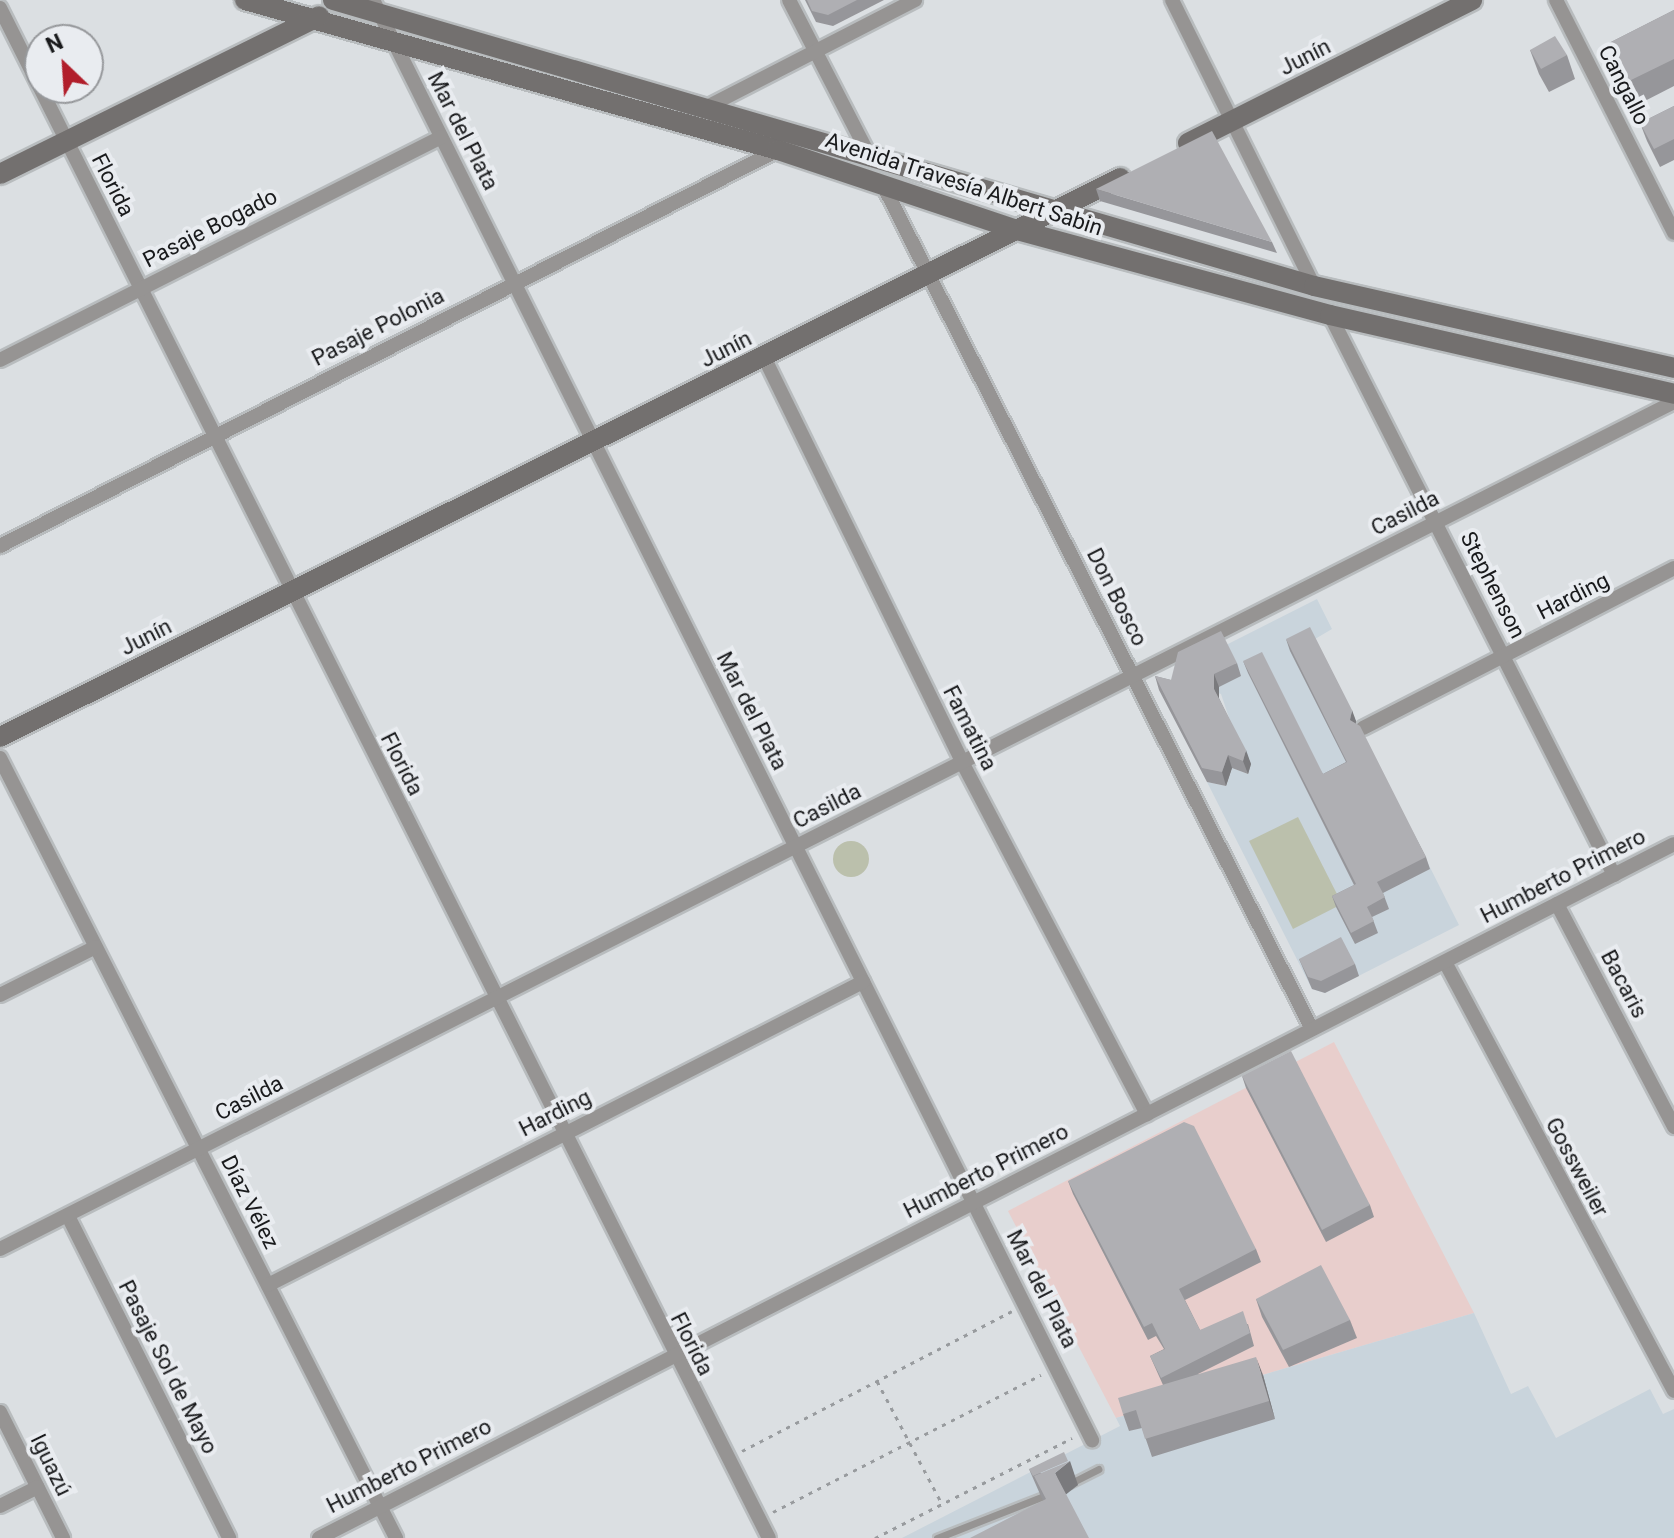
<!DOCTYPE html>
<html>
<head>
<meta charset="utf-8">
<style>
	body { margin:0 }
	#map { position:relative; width:1674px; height:1538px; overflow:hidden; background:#dbdfe2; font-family:Roboto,sans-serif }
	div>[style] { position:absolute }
	.industrial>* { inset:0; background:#e8cecc }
	.built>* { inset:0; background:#c9d4dc }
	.green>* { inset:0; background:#bbc0ac }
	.round { border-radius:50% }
	.path>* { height:3px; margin-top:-1.5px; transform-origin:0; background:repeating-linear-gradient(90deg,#989b9e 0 4px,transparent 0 10px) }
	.roads { filter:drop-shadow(2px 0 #b8bcbe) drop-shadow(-2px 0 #b8bcbe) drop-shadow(0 2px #b8bcbe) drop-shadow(0 -2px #b8bcbe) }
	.lane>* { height:7px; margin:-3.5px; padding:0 3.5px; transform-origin:3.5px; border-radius:3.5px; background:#969493 }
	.street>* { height:14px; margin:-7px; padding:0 7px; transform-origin:7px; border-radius:7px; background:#969493 }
	.secondary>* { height:20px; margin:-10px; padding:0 10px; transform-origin:10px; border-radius:10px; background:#73706f }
	.wall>* { inset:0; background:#96969a }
	.shaded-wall>* { inset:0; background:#7a7a7d }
	.building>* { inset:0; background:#afafb3 }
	span { translate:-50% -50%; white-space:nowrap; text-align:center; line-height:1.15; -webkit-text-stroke:8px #e9ecf0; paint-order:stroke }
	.street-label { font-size:22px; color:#191a1c }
	.north { position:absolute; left:24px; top:24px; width:80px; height:80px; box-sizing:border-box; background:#e9ecf0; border:2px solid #96989b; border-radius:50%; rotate:335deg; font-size:22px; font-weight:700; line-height:32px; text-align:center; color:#191a1c }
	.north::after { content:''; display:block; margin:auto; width:28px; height:36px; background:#b11e2b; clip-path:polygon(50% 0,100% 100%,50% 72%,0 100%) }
</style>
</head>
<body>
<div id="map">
	<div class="industrial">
		<i style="clip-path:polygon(1334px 1042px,1474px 1313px,1116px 1418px,1008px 1211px)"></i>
	</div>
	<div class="built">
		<i style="clip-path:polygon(1317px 599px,1332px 629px,1315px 639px,1459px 925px,1325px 993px,1312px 989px,1207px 782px,1226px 786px,1232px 768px,1248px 774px,1221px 694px,1212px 691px,1226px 645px)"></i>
		<i style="clip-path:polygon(1474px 1313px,1511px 1394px,1528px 1386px,1556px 1438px,1650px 1389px,1663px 1414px,1674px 1409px,1674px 1538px,902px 1538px,1120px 1426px,1116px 1418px)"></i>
	</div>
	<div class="green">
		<i style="clip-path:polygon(1298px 817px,1342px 904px,1293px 929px,1249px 841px)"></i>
		<i class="round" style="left:833px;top:841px;width:36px;height:36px"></i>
	</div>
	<div class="path">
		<i style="left:877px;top:1381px;width:139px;rotate:62.1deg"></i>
		<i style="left:742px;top:1451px;width:304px;rotate:-27.4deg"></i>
		<i style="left:773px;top:1512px;width:301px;rotate:-27.1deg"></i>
		<i style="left:875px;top:1538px;width:221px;rotate:-26.9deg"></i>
	</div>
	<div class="roads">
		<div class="lane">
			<i style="left:1069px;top:1484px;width:33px;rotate:-27deg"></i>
			<i style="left:937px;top:1538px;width:123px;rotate:-21.5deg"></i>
		</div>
		<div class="street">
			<i style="left:373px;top:0;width:1610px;rotate:63.47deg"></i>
			<i style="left:789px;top:0;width:172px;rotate:62.7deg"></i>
			<i style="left:1172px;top:0;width:319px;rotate:63.6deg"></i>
			<i style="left:1556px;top:0;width:261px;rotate:63.1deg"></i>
			<i style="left:0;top:8px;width:1712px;rotate:63.32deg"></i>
			<i style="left:707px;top:107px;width:234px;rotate:-27.2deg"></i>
			<i style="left:883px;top:185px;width:947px;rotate:63.06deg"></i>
			<i style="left:1330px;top:315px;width:628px;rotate:63.11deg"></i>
			<i style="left:764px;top:357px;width:451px;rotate:63.9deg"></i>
			<i style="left:962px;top:762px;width:398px;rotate:62.3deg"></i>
			<i style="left:0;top:360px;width:494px;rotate:-26.8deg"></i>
			<i style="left:0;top:546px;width:873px;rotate:-26.98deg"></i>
			<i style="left:1363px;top:728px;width:350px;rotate:-27.2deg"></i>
			<i style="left:0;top:758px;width:875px;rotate:63.08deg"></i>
			<i style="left:1557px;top:904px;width:252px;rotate:62.3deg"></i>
			<i style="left:1445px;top:962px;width:486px;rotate:61.9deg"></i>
			<i style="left:0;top:995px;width:107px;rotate:-26.6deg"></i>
			<i style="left:68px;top:1216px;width:360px;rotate:63.4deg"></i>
			<i style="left:0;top:1249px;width:1876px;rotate:-26.84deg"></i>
			<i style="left:268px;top:1285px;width:668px;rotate:-26.99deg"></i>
			<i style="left:0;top:1412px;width:141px;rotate:63.4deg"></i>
			<i style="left:0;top:1506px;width:42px;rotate:-26.6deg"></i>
			<i style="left:319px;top:1538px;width:1522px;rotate:-27.12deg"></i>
		</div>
		<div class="secondary">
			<i style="left:245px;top:0;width:554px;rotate:15.72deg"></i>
			<i style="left:778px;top:150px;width:252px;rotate:18.5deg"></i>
			<i style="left:1017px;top:230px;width:324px;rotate:15.2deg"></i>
			<i style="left:1330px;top:315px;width:353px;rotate:12.9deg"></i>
			<i style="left:333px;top:0;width:1022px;rotate:16.25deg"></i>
			<i style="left:1314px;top:286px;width:369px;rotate:12.8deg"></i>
			<i style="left:1188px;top:143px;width:318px;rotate:-26.7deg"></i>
			<i style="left:0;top:174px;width:356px;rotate:-26.3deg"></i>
			<i style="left:0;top:737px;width:1252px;rotate:-26.52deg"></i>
		</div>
	</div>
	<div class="wall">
		<i style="clip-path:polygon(805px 0,884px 0,833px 26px,816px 22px)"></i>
		<i style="clip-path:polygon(1674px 10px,1674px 86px,1637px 105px,1618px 66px,1609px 43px)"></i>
		<i style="clip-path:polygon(1530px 50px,1567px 55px,1575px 79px,1549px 92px,1539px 74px)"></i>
		<i style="clip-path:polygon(1674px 106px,1674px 160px,1660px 167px,1647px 141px,1640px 123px)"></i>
		<i style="clip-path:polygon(1096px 189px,1272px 242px,1277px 253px,1100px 201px)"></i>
		<i style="clip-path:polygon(1286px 639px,1356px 721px,1356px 724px,1426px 857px,1430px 869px,1383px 893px,1389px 909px,1372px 917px,1378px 933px,1355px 944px,1336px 907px,1332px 896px,1354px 885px,1248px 673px,1243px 661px,1323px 774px,1346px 762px,1290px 651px)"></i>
		<i style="clip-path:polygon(1237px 663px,1241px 676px,1219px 687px,1219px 698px,1251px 764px,1248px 774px,1232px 768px,1226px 786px,1207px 782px,1159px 690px,1155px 676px,1171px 680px)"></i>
		<i style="clip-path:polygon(1299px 959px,1355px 964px,1359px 976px,1325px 993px,1312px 989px)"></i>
		<i style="clip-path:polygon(1242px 1076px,1370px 1205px,1374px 1217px,1326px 1242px,1246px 1088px)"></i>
		<i style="clip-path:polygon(1068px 1181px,1256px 1249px,1261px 1262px,1185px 1300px,1200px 1330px,1248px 1324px,1254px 1346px,1198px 1374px,1263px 1375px,1275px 1419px,1152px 1457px,1142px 1428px,1129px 1431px,1123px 1414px,1163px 1385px,1150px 1356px,1164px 1349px,1156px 1336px,1148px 1340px,1073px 1194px)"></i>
		<i style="clip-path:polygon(1256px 1299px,1350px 1320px,1357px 1338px,1289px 1367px,1262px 1317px)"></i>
		<i style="clip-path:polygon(1029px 1469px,1078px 1485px,1043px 1501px)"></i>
	</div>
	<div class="shaded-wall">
		<i style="clip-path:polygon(1214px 674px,1219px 687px,1219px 702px,1214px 689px)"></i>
		<i style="clip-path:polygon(1352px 710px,1356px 721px,1354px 732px,1350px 720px)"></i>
		<i style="clip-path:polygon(1246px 750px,1251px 764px,1248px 774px,1243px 761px)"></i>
		<i style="clip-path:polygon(1228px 755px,1232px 768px,1226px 786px,1222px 772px)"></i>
		<i style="clip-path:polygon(1256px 1357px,1263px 1375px,1275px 1419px,1269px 1401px)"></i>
		<i style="clip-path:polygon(1070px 1461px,1078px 1485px,1064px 1496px,1055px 1473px)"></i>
	</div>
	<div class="building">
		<i style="clip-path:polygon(807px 0,857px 0,828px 15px,812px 11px)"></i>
		<i style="clip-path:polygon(1674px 10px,1674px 59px,1629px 81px,1609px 43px)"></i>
		<i style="clip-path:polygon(1555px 36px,1567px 55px,1541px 69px,1530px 50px)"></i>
		<i style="clip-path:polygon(1674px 106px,1674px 139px,1654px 149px,1640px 123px)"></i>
		<i style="clip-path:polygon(1212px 131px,1272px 242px,1096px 189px)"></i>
		<i style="clip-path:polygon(1310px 627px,1352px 710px,1350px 720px,1360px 726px,1426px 857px,1377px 882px,1385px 897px,1367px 907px,1374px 921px,1351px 933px,1332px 896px,1356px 884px,1243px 661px,1262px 652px,1323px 774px,1347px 762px,1286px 639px)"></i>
		<i style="clip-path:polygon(1221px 631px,1237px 663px,1214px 674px,1214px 689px,1246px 750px,1243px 761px,1228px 755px,1222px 772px,1202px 768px,1155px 676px,1171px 680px,1178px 652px)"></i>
		<i style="clip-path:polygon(1341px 937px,1355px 964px,1321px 981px,1308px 977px,1299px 959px)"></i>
		<i style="clip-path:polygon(1291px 1051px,1370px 1205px,1322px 1230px,1242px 1076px)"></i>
		<i style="clip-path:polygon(1184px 1122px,1194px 1126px,1256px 1249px,1179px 1289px,1200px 1330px,1243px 1311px,1250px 1333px,1161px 1378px,1150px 1356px,1165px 1349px,1152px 1323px,1144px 1327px,1068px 1181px)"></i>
		<i style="clip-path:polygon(1321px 1265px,1350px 1320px,1283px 1350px,1256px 1299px)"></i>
		<i style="clip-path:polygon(1256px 1357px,1269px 1401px,1145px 1439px,1136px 1410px,1123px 1414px,1118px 1398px)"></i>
		<i style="clip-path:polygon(1064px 1452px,1068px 1461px,1033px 1476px,1029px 1469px)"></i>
		<i style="clip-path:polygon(1070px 1461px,1055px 1473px,1089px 1538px,970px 1538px,1046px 1499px,1034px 1476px)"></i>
	</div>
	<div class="street-label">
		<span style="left:1305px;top:57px;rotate:-27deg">Junín</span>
		<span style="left:1624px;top:85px;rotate:63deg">Cangallo</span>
		<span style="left:463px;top:131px;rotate:63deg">Mar del Plata</span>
		<span style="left:964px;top:184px;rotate:18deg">Avenida Travesía Albert Sabin</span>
		<span style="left:113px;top:185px;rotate:63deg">Florida</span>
		<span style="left:210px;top:228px;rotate:-27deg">Pasaje Bogado</span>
		<span style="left:378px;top:327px;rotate:-27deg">Pasaje Polonia</span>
		<span style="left:726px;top:349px;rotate:-27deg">Junín</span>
		<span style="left:1405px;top:513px;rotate:-27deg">Casilda</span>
		<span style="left:1493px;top:585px;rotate:63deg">Stephenson</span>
		<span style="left:1573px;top:596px;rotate:-27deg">Harding</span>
		<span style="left:1117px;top:597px;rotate:63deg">Don Bosco</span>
		<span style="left:146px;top:637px;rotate:-27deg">Junín</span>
		<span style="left:752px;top:711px;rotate:63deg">Mar del Plata</span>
		<span style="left:970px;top:728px;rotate:63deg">Famatina</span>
		<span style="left:402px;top:764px;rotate:63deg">Florida</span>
		<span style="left:827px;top:806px;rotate:-27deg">Casilda</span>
		<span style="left:1563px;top:876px;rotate:-27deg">Humberto Primero</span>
		<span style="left:1624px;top:984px;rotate:62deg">Bacaris</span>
		<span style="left:249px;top:1098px;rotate:-27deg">Casilda</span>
		<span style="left:555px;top:1113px;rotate:-27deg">Harding</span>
		<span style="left:1577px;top:1167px;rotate:62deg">Gossweiler</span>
		<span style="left:986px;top:1171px;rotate:-27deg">Humberto Primero</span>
		<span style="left:250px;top:1202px;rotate:63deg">Díaz Vélez</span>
		<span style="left:1042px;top:1289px;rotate:63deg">Mar del Plata</span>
		<span style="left:692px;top:1344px;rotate:63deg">Florida</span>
		<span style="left:168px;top:1367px;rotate:63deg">Pasaje Sol de Mayo</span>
		<span style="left:51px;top:1465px;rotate:64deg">Iguazú</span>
		<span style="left:409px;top:1466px;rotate:-27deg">Humberto Primero</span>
	</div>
	<div class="north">N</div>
</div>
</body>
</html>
